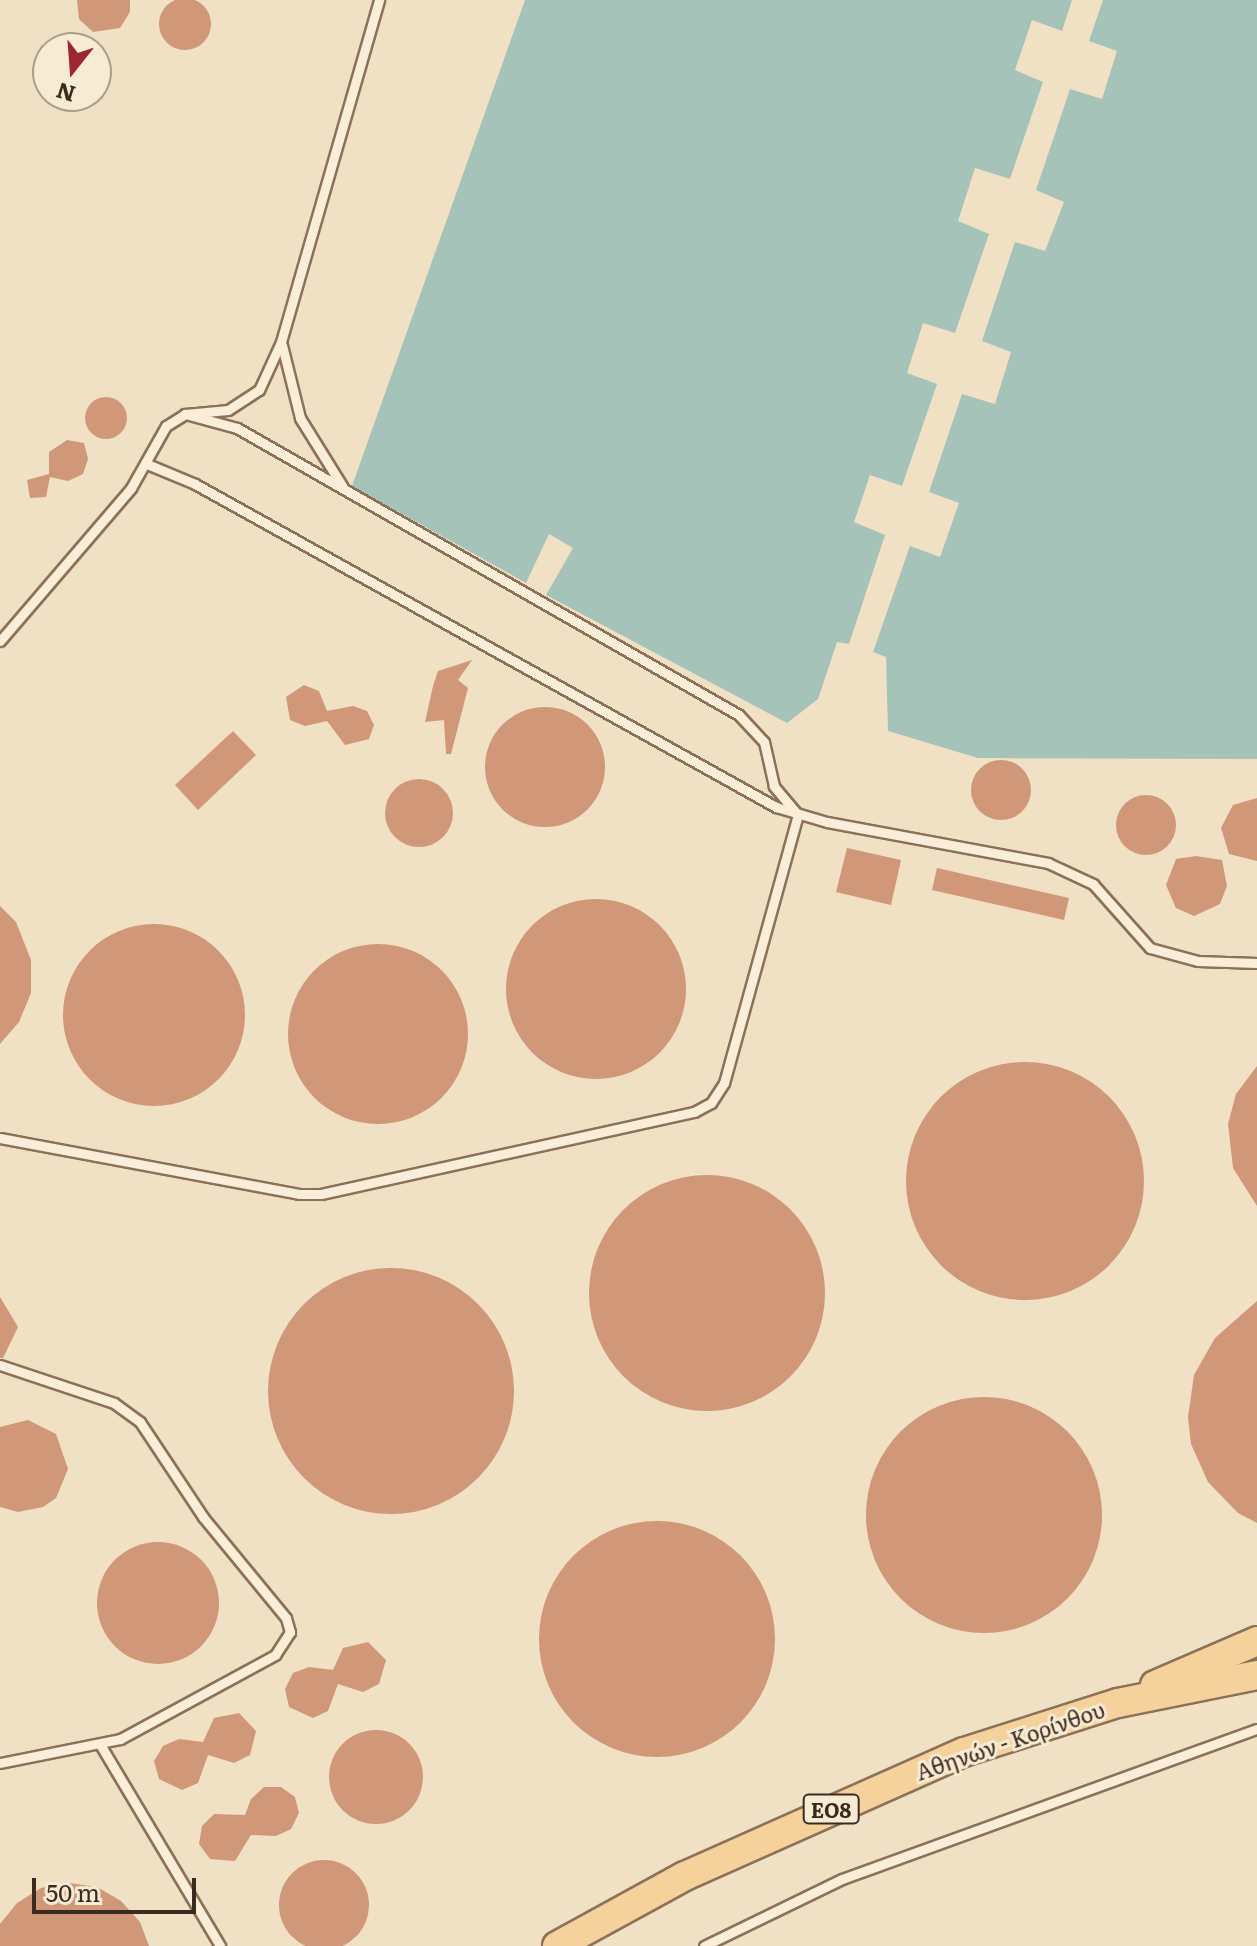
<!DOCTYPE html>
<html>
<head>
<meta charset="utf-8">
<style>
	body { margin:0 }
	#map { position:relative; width:1257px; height:1946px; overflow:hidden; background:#f0e0c4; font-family:Literata,serif }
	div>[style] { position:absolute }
	.water>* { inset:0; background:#a6c3b9 }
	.building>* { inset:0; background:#d09778 }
	.round { border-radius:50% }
	.roads { filter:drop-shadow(2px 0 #8c7159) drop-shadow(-2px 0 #8c7159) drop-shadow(0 2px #8c7159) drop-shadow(0 -2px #8c7159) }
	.service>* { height:9px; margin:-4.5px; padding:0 4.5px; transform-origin:4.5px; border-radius:4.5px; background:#faeed8 }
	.primary>* { height:28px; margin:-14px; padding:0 14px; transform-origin:14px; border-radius:14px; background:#f5d29b }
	span { translate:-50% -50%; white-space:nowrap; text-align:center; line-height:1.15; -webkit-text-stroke:6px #f7ebd4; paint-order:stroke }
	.shield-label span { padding:2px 6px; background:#f7ebd4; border:2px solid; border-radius:6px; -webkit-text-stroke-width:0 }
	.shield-label { font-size:20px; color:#3b2a1e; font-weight:700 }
	.street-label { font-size:22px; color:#3b2a1e }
	.north { position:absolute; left:32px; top:32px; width:80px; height:80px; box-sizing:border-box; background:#f7ebd4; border:2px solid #ac9e8b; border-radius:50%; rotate:197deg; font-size:22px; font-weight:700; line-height:32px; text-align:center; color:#3b2a1e }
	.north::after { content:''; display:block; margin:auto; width:28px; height:36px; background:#9e2630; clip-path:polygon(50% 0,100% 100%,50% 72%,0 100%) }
	.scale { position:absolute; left:32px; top:1878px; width:164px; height:36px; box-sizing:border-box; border:4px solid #3b2a1e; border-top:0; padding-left:10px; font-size:24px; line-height:28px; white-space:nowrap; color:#3b2a1e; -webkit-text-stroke:6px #f7ebd4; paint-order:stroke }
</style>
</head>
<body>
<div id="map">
	<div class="water">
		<i style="clip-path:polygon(525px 0,1072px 0,1062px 31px,1032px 20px,1015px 70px,1043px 82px,1010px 179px,975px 168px,958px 221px,989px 234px,955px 333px,923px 323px,907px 373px,937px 384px,902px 486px,870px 475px,854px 522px,885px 535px,849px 644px,837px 642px,818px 699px,787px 723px,546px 595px,573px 548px,549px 534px,526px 583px,352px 486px)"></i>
		<i style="clip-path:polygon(1103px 0,1257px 0,1257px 759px,978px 758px,888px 731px,886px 657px,873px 652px,910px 546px,940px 557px,959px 503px,929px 492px,962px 394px,995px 404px,1011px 352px,982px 341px,1015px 242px,1045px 251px,1064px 202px,1036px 190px,1070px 89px,1102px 99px,1117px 51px,1089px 41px)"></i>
	</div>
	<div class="building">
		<i class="round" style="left:159px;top:-2px;width:52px;height:52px"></i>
		<i style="clip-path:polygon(77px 0,130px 0,130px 12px,120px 28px,93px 32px,79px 19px)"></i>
		<i class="round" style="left:85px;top:397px;width:42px;height:42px"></i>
		<i style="clip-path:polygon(67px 440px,84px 443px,88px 459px,83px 474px,68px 481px,50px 477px,46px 497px,30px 498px,27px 480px,49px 474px,49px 452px)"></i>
		<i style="clip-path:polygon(472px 660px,458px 680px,468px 688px,451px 754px,446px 754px,444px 720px,425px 722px,433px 686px,438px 671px)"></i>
		<i style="clip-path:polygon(304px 685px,319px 691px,327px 711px,353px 706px,367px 711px,374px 725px,369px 739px,345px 745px,327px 721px,305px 726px,290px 720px,286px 697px)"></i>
		<i class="round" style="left:485px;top:707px;width:120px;height:120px"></i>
		<i style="clip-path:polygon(233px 731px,256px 755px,198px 810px,175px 785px)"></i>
		<i class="round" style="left:971px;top:760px;width:60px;height:60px"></i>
		<i class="round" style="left:385px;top:779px;width:68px;height:68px"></i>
		<i class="round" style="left:1116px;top:795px;width:60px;height:60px"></i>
		<i style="clip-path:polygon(1257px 798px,1257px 861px,1229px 854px,1221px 828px,1233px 805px)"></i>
		<i style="clip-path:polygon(847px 848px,901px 860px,891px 905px,836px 892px)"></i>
		<i style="clip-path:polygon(1196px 856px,1222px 860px,1227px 886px,1220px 904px,1194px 916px,1176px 908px,1166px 885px,1176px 859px)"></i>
		<i style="clip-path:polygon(937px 868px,1069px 898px,1064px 920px,932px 890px)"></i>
		<i class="round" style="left:506px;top:899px;width:180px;height:180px"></i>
		<i style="clip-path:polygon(0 906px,16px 922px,31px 960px,31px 993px,19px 1022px,0 1044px)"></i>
		<i class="round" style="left:63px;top:924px;width:182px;height:182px"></i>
		<i class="round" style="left:288px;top:944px;width:180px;height:180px"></i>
		<i class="round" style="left:906px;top:1062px;width:238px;height:238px"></i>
		<i style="clip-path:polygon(1257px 1066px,1257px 1206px,1233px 1168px,1228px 1124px,1236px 1094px)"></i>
		<i class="round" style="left:589px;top:1175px;width:236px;height:236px"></i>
		<i class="round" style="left:268px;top:1268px;width:246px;height:246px"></i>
		<i style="clip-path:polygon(0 1297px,18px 1327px,3px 1358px,0 1358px)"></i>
		<i style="clip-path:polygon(1257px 1301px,1257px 1523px,1238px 1513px,1208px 1482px,1191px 1444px,1188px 1417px,1194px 1375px,1215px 1338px)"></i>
		<i class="round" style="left:866px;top:1397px;width:236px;height:236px"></i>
		<i style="clip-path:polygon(28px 1420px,56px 1434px,68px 1469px,56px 1498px,43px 1507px,18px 1512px,0 1507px,0 1427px)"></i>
		<i class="round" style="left:539px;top:1521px;width:236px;height:236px"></i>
		<i class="round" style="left:97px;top:1542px;width:122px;height:122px"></i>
		<i style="clip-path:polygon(368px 1642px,386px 1660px,379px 1684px,363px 1692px,338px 1684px,328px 1711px,313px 1718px,289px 1707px,285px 1689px,293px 1673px,309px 1667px,333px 1670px,343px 1648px)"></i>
		<i style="clip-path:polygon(239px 1713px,256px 1731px,250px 1755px,234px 1763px,208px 1755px,198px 1783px,182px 1790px,159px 1779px,154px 1761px,163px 1746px,179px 1739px,203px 1742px,214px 1718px)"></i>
		<i class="round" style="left:329px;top:1730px;width:94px;height:94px"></i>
		<i style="clip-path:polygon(264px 1787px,281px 1787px,295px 1797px,299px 1813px,291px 1829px,276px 1836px,251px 1835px,235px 1861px,210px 1859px,199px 1844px,202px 1826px,214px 1814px,245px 1815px,251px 1799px)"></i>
		<i class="round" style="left:279px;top:1860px;width:90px;height:90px"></i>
		<i style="clip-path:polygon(69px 1883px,97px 1887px,121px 1901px,140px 1922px,149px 1946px,0 1946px,0 1924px,17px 1903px,41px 1888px)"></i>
	</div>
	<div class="roads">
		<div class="service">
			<i style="left:282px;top:345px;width:75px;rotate:76.1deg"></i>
			<i style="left:300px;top:418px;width:81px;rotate:58.1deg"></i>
			<i style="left:147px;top:464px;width:52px;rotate:22.6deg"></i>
			<i style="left:195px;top:484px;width:665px;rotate:29.07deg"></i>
			<i style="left:776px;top:807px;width:53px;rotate:16.4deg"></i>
			<i style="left:827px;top:822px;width:225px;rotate:10.5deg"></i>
			<i style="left:1048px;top:863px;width:50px;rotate:25deg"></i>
			<i style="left:1093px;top:884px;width:86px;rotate:48.3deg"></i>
			<i style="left:1150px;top:948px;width:50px;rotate:15.2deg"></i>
			<i style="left:1198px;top:961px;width:59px;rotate:1.9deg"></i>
			<i style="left:0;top:641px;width:201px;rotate:-49.4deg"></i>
			<i style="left:131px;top:488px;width:71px;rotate:-60.6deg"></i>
			<i style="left:166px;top:426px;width:22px;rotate:-32deg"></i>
			<i style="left:185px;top:414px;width:43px;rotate:-5.3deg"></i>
			<i style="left:228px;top:410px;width:37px;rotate:-33deg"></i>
			<i style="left:259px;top:390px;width:53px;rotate:-65.4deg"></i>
			<i style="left:281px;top:342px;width:356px;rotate:-74deg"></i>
			<i style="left:0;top:1138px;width:304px;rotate:10.6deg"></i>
			<i style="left:299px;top:1194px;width:22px"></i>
			<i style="left:321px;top:1194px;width:382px;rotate:-12.4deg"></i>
			<i style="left:694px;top:1112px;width:19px;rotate:-28deg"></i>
			<i style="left:711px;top:1103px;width:24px;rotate:-57deg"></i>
			<i style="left:724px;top:1083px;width:278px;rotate:-74.6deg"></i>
			<i style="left:798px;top:815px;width:38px;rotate:-130deg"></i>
			<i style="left:774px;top:786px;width:45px;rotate:-102.8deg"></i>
			<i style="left:764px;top:742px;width:37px;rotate:-133deg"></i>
			<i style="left:739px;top:715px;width:578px;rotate:-150.24deg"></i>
			<i style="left:237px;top:428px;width:54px;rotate:-164.9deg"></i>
			<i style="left:0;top:1365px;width:120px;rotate:18.4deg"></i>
			<i style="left:114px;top:1403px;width:32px;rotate:36deg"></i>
			<i style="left:140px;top:1422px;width:114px;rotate:56.4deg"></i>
			<i style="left:203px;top:1517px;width:131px;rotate:50.6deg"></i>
			<i style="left:286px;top:1618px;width:15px;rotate:74deg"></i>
			<i style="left:290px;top:1632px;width:27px;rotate:123deg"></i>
			<i style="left:275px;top:1655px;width:176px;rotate:151.5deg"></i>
			<i style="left:120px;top:1739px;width:122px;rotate:168.7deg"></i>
			<i style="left:101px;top:1746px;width:233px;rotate:59.2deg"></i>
			<i style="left:704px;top:1946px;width:153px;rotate:-25.9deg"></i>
			<i style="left:842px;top:1879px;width:441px;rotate:-19.9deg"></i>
		</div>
		<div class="primary">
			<i style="left:1155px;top:1685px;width:111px;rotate:-23.3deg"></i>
			<i style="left:557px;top:1946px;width:146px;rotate:-28.7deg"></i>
			<i style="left:685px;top:1876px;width:305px;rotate:-24deg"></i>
			<i style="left:964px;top:1752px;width:162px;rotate:-17.7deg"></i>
			<i style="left:1118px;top:1703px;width:142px;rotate:-11.4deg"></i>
		</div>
	</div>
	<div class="shield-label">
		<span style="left:831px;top:1809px">ΕΟ8</span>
	</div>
	<div class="street-label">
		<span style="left:1010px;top:1740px;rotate:-19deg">Αθηνών - Κορίνθου</span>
	</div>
	<div class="north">N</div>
	<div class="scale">50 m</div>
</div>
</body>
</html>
